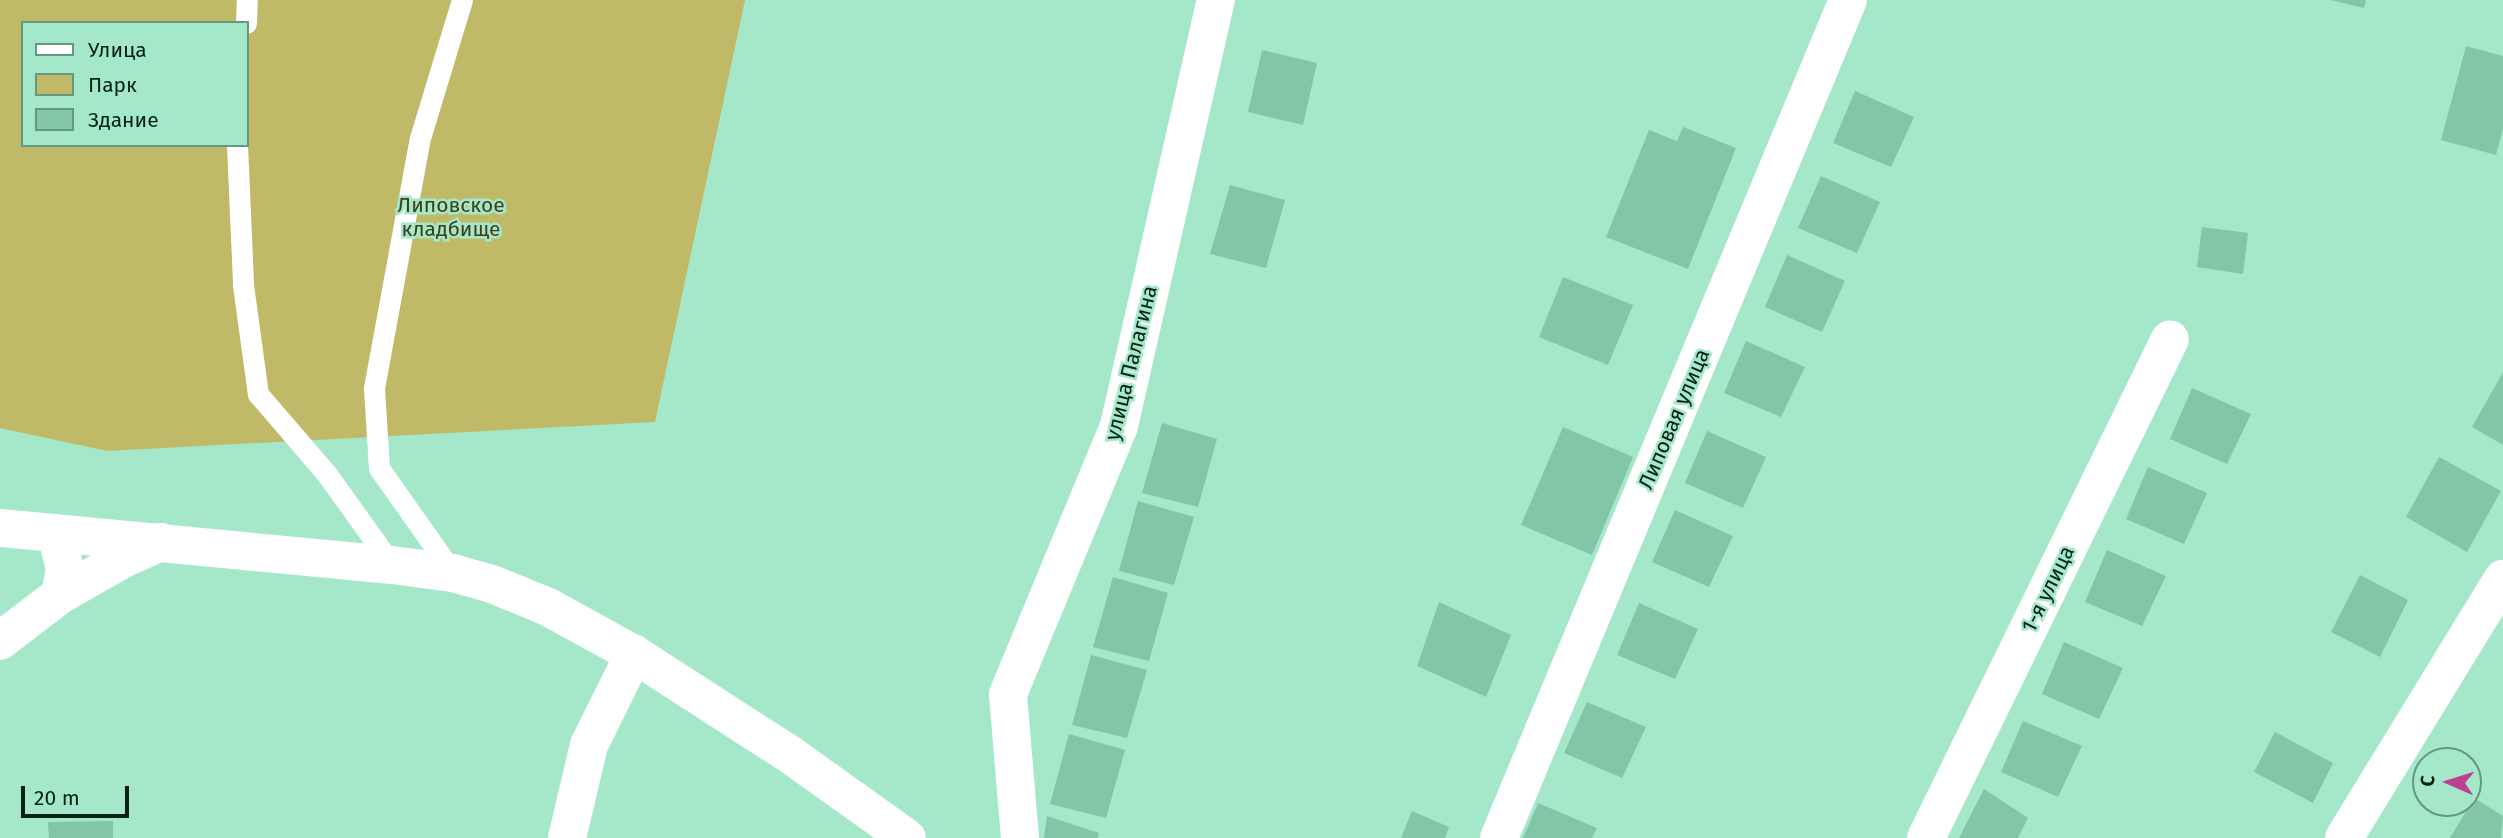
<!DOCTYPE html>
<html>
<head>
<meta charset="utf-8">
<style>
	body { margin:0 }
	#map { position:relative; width:2503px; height:838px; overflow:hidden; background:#a4e8c9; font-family:"Fira Sans",sans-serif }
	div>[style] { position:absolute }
	.green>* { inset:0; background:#c0ba68 }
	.building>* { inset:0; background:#82c5a7 }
	.service>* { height:21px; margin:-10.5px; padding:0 10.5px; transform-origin:10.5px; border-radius:10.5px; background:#fff }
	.minor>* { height:38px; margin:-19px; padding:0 19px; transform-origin:19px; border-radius:19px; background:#fff }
	.tertiary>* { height:38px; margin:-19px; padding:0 19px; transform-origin:19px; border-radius:19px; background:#fff }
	span { translate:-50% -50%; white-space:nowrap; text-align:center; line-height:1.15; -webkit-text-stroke:5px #a4e8c9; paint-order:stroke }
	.park-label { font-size:21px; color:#403d15 }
	.street-label { font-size:21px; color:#052116 }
	.legend { position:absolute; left:21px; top:21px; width:228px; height:126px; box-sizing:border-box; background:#a4e8c9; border:2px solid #649881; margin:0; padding:9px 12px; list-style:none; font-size:21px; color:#052116 }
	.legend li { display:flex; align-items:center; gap:14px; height:35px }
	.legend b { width:35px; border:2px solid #649881 }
	.north { position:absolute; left:2412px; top:747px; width:70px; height:70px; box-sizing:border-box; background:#a4e8c9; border:2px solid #649881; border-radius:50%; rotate:273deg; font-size:19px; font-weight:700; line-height:28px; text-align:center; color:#052116 }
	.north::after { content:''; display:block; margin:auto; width:24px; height:32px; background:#bd4191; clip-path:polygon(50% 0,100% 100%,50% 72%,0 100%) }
	.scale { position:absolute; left:21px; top:786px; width:108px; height:32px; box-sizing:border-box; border:4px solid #052116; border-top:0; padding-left:9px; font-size:21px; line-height:24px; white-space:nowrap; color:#052116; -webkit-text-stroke:5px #a4e8c9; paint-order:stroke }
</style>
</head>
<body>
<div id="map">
	<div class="green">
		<i style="clip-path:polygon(evenodd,0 0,745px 0,655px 422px,107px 451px,0 428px,0 0,23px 23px,247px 23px,247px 145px,23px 145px,23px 23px)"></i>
	</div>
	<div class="building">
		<i style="clip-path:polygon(2330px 0,2366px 0,2364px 8px)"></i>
		<i style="clip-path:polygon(2466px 46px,2503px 56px,2503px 128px,2496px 155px,2441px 140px)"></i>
		<i style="clip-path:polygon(1262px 50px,1317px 63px,1303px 125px,1248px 112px)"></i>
		<i style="clip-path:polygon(1855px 91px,1914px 117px,1891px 167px,1833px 143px)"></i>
		<i style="clip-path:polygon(1683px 127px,1736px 148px,1688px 269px,1606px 237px,1649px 130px,1677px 141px)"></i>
		<i style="clip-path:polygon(1821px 176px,1880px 202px,1857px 253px,1798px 228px)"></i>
		<i style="clip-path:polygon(1230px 185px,1285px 200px,1266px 268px,1210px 254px)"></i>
		<i style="clip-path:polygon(2202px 227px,2248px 233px,2243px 274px,2197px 267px)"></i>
		<i style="clip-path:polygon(1787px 255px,1845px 281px,1822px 332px,1765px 307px)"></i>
		<i style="clip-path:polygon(1563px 277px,1633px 305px,1608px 365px,1539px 337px)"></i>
		<i style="clip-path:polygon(1746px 341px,1805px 367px,1781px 417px,1724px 393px)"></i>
		<i style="clip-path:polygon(2503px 372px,2503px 445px,2472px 427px)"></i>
		<i style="clip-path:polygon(2192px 388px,2251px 414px,2227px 464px,2170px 439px)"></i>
		<i style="clip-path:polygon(1162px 423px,1217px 439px,1198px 507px,1142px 493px)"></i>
		<i style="clip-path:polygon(1563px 427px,1633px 457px,1592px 555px,1521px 525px)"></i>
		<i style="clip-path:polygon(1707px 431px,1766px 457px,1743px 508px,1685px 483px)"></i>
		<i style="clip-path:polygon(2439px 457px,2501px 491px,2467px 552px,2406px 517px)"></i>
		<i style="clip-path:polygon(2148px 467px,2207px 493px,2184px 544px,2126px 519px)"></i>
		<i style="clip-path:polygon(1138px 501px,1194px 517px,1174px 585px,1119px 571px)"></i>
		<i style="clip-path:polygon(1675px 510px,1733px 536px,1709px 587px,1652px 562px)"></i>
		<i style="clip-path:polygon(2107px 550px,2166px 576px,2142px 626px,2085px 602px)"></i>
		<i style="clip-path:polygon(2360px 575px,2408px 600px,2380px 657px,2331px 632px)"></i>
		<i style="clip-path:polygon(1113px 577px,1168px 593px,1149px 661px,1093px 647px)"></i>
		<i style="clip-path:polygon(1439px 602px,1511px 635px,1486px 697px,1417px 666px)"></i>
		<i style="clip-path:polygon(1639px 603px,1698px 629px,1675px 679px,1617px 655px)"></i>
		<i style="clip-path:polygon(2064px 642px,2123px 668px,2099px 719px,2042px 694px)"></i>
		<i style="clip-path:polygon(1091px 655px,1147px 670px,1127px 738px,1072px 725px)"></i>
		<i style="clip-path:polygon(1587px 702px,1646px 727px,1622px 778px,1564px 753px)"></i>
		<i style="clip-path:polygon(2023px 721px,2082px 746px,2058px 797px,2001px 772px)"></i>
		<i style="clip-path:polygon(2275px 732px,2333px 763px,2313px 803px,2254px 772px)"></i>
		<i style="clip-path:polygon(1069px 734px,1125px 750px,1106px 818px,1050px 804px)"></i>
		<i style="clip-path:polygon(1984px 789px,2028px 818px,2018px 838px,1959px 838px)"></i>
		<i style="clip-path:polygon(2474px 798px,2503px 816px,2501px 838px,2450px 838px)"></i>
		<i style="clip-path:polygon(1538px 803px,1597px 828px,1592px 838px,1523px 838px)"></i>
		<i style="clip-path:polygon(1412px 811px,1449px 827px,1445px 838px,1401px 838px)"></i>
		<i style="clip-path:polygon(1047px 816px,1099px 833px,1098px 838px,1044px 838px)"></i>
		<i style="clip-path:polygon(113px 821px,113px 838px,49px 838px,48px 822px)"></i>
	</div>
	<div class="service">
		<i style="left:246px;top:23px;width:23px;rotate:-88deg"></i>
		<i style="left:237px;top:145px;width:140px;rotate:87.5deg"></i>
		<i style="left:243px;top:285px;width:110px;rotate:82.2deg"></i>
		<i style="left:258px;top:394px;width:104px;rotate:49.3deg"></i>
		<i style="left:326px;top:473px;width:113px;rotate:54.3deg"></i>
		<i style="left:453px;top:573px;width:128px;rotate:-125.2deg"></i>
		<i style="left:379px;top:468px;width:80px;rotate:-93.6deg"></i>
		<i style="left:374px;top:388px;width:254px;rotate:-79.6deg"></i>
		<i style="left:420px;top:138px;width:144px;rotate:-73.1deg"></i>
	</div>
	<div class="minor">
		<i style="left:56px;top:533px;width:36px;rotate:76deg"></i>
		<i style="left:65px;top:568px;width:27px;rotate:100deg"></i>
		<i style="left:0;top:641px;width:76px;rotate:-37.5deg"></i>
		<i style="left:60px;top:595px;width:70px;rotate:-29.8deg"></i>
		<i style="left:121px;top:560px;width:44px;rotate:-24.2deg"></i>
		<i style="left:567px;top:838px;width:96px;rotate:-76.7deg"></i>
		<i style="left:589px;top:745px;width:102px;rotate:-63.7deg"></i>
		<i style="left:1020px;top:838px;width:144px;rotate:-94.8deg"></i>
		<i style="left:1008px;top:694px;width:290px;rotate:-67.5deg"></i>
		<i style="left:1119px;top:426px;width:437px;rotate:-77.2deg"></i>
		<i style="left:1499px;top:838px;width:908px;rotate:-67.39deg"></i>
		<i style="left:1926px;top:838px;width:555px;rotate:-63.94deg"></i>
		<i style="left:2344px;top:838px;width:304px;rotate:-58.5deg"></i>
	</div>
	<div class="tertiary">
		<i style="left:0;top:528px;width:394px;rotate:5.4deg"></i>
		<i style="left:392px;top:565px;width:62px;rotate:7.5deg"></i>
		<i style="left:453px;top:573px;width:41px;rotate:15.8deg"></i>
		<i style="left:492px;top:584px;width:61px;rotate:22.3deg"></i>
		<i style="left:548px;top:607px;width:98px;rotate:28.7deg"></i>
		<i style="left:634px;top:654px;width:188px;rotate:32.8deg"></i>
		<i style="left:792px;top:756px;width:141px;rotate:35.5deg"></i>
	</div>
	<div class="park-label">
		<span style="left:451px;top:217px">Липовское<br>кладбище</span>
	</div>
	<div class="street-label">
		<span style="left:1131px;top:363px;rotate:-76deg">улица Палагина</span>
		<span style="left:1674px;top:419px;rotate:-67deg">Липовая улица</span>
		<span style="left:2048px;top:589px;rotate:-64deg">1-я улица</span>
	</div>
	<ul class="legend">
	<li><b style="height:9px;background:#fff"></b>Улица</li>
	<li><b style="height:19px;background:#c0ba68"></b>Парк</li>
	<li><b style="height:19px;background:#82c5a7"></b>Здание</li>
	</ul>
	<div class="north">С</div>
	<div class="scale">20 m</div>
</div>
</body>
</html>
